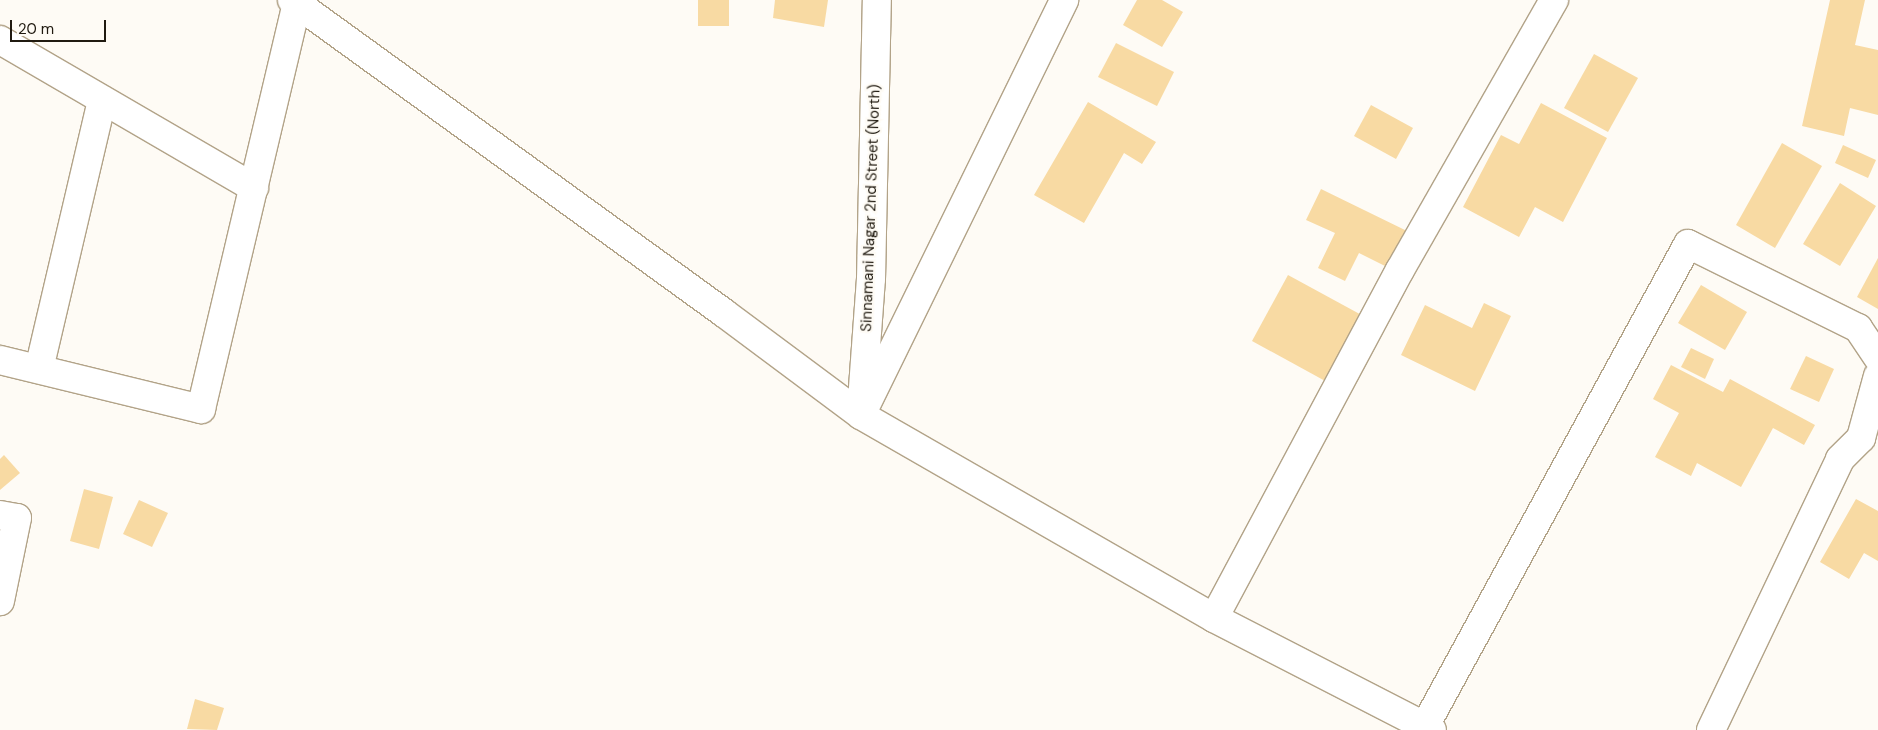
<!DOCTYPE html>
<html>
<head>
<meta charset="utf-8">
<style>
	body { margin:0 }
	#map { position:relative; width:1878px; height:730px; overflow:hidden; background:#fefbf5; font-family:"DM Sans",sans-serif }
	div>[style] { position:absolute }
	.building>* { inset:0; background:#f8daa3 }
	.roads { filter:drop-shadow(1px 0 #b2a388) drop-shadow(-1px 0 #b2a388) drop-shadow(0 1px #b2a388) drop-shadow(0 -1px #b2a388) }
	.minor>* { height:28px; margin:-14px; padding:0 14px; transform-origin:14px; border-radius:14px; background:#fff }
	span { translate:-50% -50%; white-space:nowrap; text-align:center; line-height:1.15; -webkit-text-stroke:4.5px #fefbf5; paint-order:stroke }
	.street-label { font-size:15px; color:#201a10 }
	.scale { position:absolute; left:10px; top:20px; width:96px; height:22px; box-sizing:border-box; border:2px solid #201a10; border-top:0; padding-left:6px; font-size:15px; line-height:18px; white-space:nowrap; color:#201a10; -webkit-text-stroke:4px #fefbf5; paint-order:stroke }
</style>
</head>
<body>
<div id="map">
	<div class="building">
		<i style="clip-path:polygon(698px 0,729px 0,729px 26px,698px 26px)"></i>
		<i style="clip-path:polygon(775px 0,828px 0,824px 27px,773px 18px)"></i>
		<i style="clip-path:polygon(1137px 0,1162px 0,1183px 12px,1162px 47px,1123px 25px)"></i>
		<i style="clip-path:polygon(1830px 0,1865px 0,1855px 45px,1878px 50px,1878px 115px,1850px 108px,1844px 136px,1802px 126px)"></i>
		<i style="clip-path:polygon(1116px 43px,1174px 72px,1157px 106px,1098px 77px)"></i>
		<i style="clip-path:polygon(1594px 54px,1638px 78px,1608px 132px,1564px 108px)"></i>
		<i style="clip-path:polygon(1088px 102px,1156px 142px,1142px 164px,1124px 153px,1084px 223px,1034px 195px)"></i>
		<i style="clip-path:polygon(1541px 103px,1607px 138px,1563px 222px,1535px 207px,1519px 237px,1463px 207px,1501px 135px,1519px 144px)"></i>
		<i style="clip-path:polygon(1371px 105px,1413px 128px,1396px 159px,1354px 136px)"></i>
		<i style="clip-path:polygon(1782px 143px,1822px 166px,1775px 248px,1736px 225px)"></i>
		<i style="clip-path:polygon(1843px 145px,1876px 160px,1868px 178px,1835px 163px)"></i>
		<i style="clip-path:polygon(1840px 183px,1876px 206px,1840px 266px,1803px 244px)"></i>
		<i style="clip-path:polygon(1321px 189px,1407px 231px,1389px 268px,1359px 253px,1345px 281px,1318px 268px,1335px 233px,1306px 220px)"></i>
		<i style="clip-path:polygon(1878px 258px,1878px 309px,1857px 297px)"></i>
		<i style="clip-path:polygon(1288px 275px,1367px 318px,1327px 382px,1252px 341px)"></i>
		<i style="clip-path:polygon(1701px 285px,1747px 312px,1725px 350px,1678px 323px)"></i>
		<i style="clip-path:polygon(1484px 303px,1511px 316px,1475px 391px,1401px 355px,1425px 305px,1472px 328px)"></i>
		<i style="clip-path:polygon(1691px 348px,1714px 359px,1705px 379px,1681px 367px)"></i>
		<i style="clip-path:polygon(1806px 356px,1834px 369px,1819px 402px,1790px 389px)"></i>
		<i style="clip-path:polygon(1671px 365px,1723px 392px,1730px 379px,1815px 425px,1804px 445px,1773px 428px,1741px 487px,1697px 463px,1691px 476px,1655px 457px,1679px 413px,1653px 399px)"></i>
		<i style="clip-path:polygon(4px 455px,20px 473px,0 490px,0 459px)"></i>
		<i style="clip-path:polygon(84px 489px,113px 497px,99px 549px,70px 541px)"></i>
		<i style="clip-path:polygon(1856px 499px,1878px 511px,1878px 561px,1864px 553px,1849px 579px,1820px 562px)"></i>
		<i style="clip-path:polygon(139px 500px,168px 513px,152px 547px,123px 534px)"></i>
		<i style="clip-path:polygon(195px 699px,224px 708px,217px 730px,187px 729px)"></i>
	</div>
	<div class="roads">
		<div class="minor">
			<i style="left:292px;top:0;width:533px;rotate:35.92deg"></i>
			<i style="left:724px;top:313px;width:171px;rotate:36.7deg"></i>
			<i style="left:861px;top:415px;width:407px;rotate:29.9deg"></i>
			<i style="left:1214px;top:618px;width:245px;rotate:27.2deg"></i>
			<i style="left:0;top:40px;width:294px;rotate:30.2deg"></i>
			<i style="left:0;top:360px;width:207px;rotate:13.7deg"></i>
			<i style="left:201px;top:409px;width:416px;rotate:-76.7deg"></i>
			<i style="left:39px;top:369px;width:276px;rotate:-76.8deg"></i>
			<i style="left:862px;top:401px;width:122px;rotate:-85.8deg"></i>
			<i style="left:871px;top:279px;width:279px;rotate:-88.8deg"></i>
			<i style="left:861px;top:415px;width:462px;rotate:-63.9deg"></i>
			<i style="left:0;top:515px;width:17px;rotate:10deg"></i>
			<i style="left:17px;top:518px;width:85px;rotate:101.6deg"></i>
			<i style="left:1214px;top:618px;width:395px;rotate:-61.9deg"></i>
			<i style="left:1400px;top:270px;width:311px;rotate:-60.3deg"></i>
			<i style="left:1425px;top:726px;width:549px;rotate:-61.38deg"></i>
			<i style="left:1688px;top:244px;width:190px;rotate:26.3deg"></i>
			<i style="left:1858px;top:328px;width:36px;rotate:56deg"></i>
			<i style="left:1711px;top:730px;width:300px;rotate:-64.5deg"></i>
			<i style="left:1840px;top:459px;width:30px;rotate:-45deg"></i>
			<i style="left:1861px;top:438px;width:64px;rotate:-74.7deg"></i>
		</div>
	</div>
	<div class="street-label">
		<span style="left:871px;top:208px;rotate:-88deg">Sinnamani Nagar 2nd Street (North)</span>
	</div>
	<div class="scale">20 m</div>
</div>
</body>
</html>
